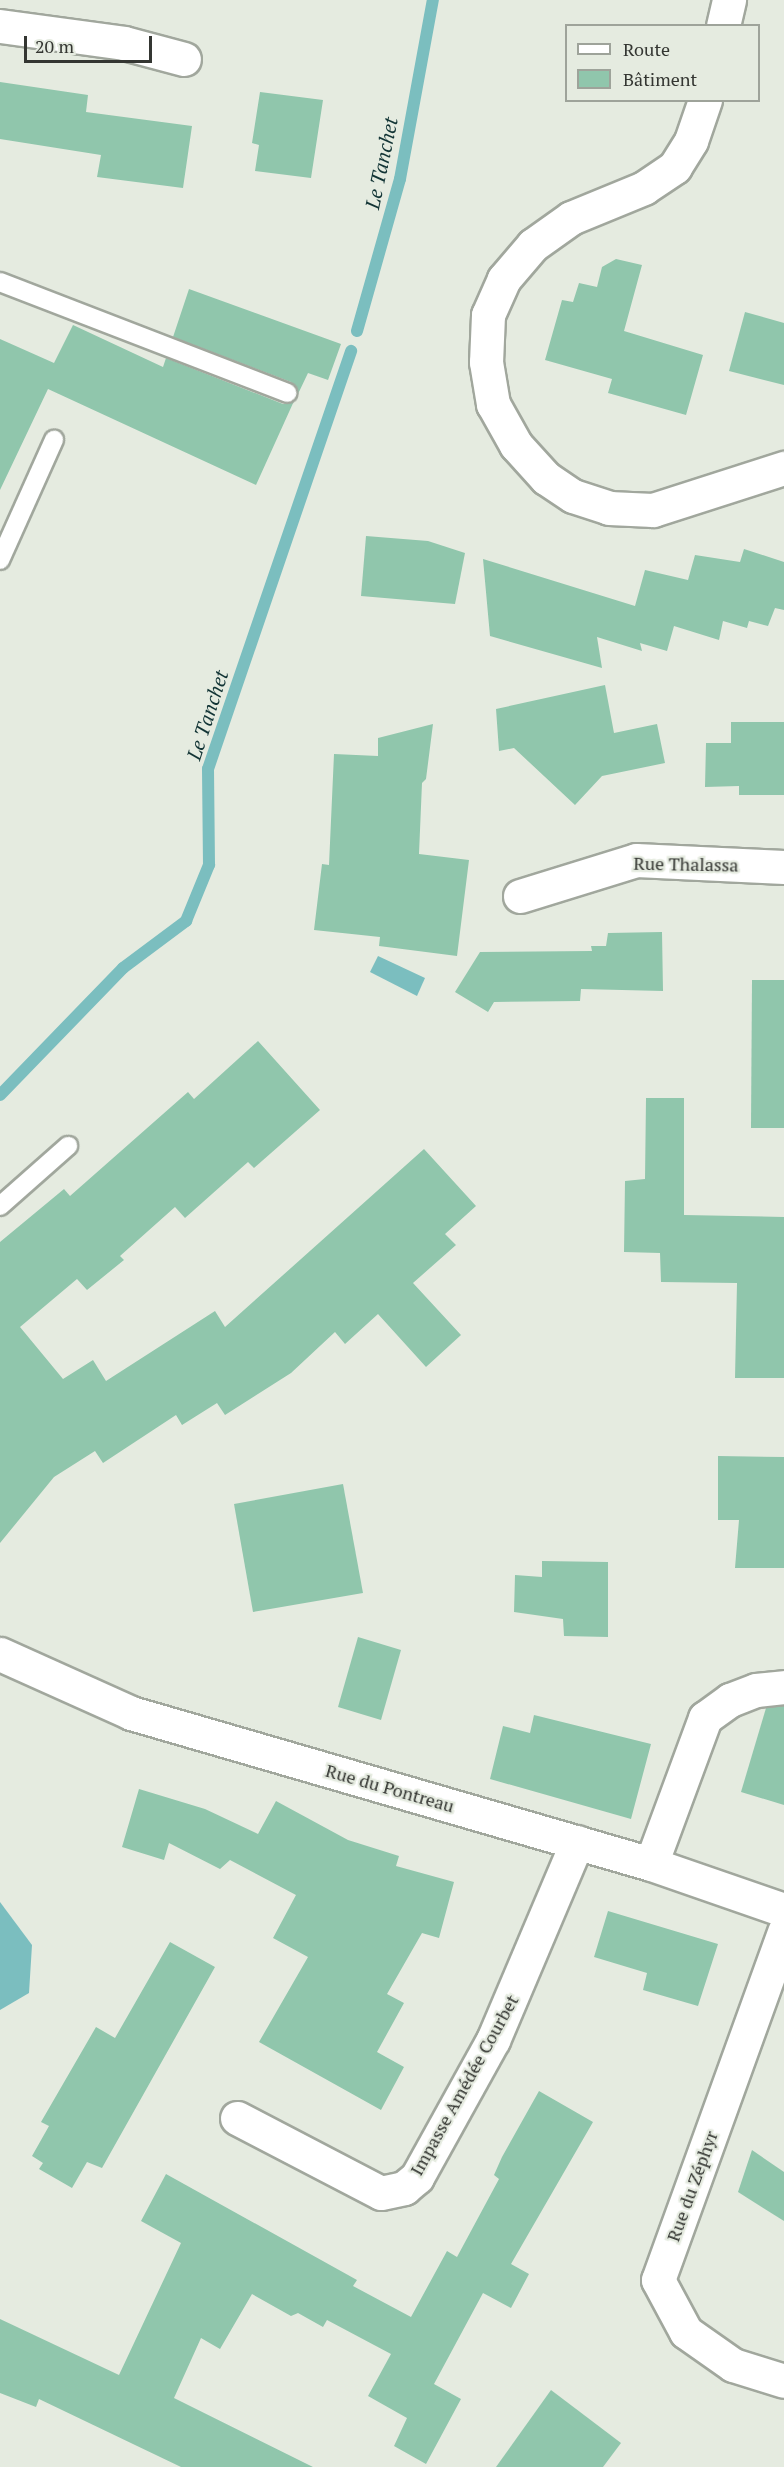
<!DOCTYPE html>
<html>
<head>
<meta charset="utf-8">
<style>
	body { margin:0 }
	#map { position:relative; width:784px; height:2467px; overflow:hidden; background:#e5ebe0; font-family:"PT Serif",serif }
	div>[style] { position:absolute }
	.water>* { inset:0; background:#7bbebf }
	.stream>* { height:12px; margin:-6px; padding:0 6px; transform-origin:6px; border-radius:6px; background:#7bbebf }
	.building>* { inset:0; background:#90c6ac }
	.roads { filter:drop-shadow(2px 0 #a1a79d) drop-shadow(-2px 0 #a1a79d) drop-shadow(0 2px #a1a79d) drop-shadow(0 -2px #a1a79d) }
	.lane>* { height:18px; margin:-9px; padding:0 9px; transform-origin:9px; border-radius:9px; background:#fff }
	.street>* { height:33px; margin:-16.5px; padding:0 16.5px; transform-origin:16.5px; border-radius:16.5px; background:#fff }
	span { translate:-50% -50%; white-space:nowrap; text-align:center; line-height:1.15; -webkit-text-stroke:4.5px #e5ebe0; paint-order:stroke }
	.street-label { font-size:18px; color:#343632 }
	.water-label { font-size:20px; color:#123435; font-style:italic }
	.legend { position:absolute; left:565px; top:24px; width:195px; height:78px; box-sizing:border-box; background:#e5ebe0; border:2px solid #9ea39a; margin:0; padding:8px 10px; list-style:none; font-size:18px; color:#343632 }
	.legend li { display:flex; align-items:center; gap:12px; height:30px }
	.legend b { width:30px; border:2px solid #9ea39a }
	.scale { position:absolute; left:24px; top:36px; width:128px; height:27px; box-sizing:border-box; border:3px solid #343632; border-top:0; padding-left:8px; font-size:18px; line-height:21px; white-space:nowrap; color:#343632; -webkit-text-stroke:4px #e5ebe0; paint-order:stroke }
</style>
</head>
<body>
<div id="map">
	<div class="water">
		<i style="clip-path:polygon(378px 956px,425px 978px,417px 996px,370px 972px)"></i>
		<i style="clip-path:polygon(0 1902px,32px 1945px,29px 1993px,0 2010px)"></i>
	</div>
	<div class="stream">
		<i style="left:357px;top:331px;width:158px;rotate:-74.2deg"></i>
		<i style="left:400px;top:179px;width:182px;rotate:-79.6deg"></i>
		<i style="left:0;top:1095px;width:177px;rotate:-45.9deg"></i>
		<i style="left:123px;top:968px;width:79px;rotate:-36.7deg"></i>
		<i style="left:186px;top:921px;width:61px;rotate:-67.7deg"></i>
		<i style="left:209px;top:865px;width:96px;rotate:-90.6deg"></i>
		<i style="left:208px;top:769px;width:442px;rotate:-71.1deg"></i>
	</div>
	<div class="building">
		<i style="clip-path:polygon(0 82px,88px 95px,86px 112px,192px 126px,183px 188px,97px 177px,101px 155px,0 139px)"></i>
		<i style="clip-path:polygon(260px 92px,323px 100px,311px 178px,255px 171px,259px 145px,252px 143px)"></i>
		<i style="clip-path:polygon(616px 259px,642px 265px,624px 331px,703px 355px,686px 415px,608px 393px,612px 379px,545px 360px,562px 300px,573px 302px,579px 283px,597px 287px,602px 267px)"></i>
		<i style="clip-path:polygon(189px 289px,341px 344px,328px 380px,308px 373px,298px 394px,291px 382px,173px 337px)"></i>
		<i style="clip-path:polygon(745px 312px,784px 323px,784px 385px,729px 371px)"></i>
		<i style="clip-path:polygon(73px 325px,163px 367px,166px 358px,283px 404px,294px 401px,256px 485px,48px 389px,0 490px,0 339px,54px 363px)"></i>
		<i style="clip-path:polygon(366px 536px,428px 541px,465px 553px,455px 604px,361px 596px)"></i>
		<i style="clip-path:polygon(744px 549px,784px 562px,784px 610px,775px 608px,768px 626px,749px 621px,747px 628px,723px 621px,719px 640px,674px 626px,667px 651px,640px 643px,642px 651px,597px 637px,602px 668px,490px 636px,483px 559px,635px 606px,645px 570px,688px 580px,695px 555px,740px 562px)"></i>
		<i style="clip-path:polygon(605px 685px,614px 733px,657px 724px,665px 763px,602px 776px,575px 805px,514px 748px,499px 751px,496px 709px)"></i>
		<i style="clip-path:polygon(731px 722px,784px 722px,784px 795px,739px 795px,739px 786px,705px 787px,706px 743px,731px 743px)"></i>
		<i style="clip-path:polygon(433px 724px,426px 779px,422px 783px,419px 854px,469px 860px,457px 956px,379px 946px,380px 937px,314px 930px,322px 864px,329px 865px,334px 754px,378px 756px,378px 738px)"></i>
		<i style="clip-path:polygon(662px 932px,663px 991px,581px 989px,580px 1001px,494px 1002px,488px 1012px,455px 992px,480px 952px,592px 951px,591px 946px,606px 946px,608px 933px)"></i>
		<i style="clip-path:polygon(752px 980px,784px 980px,784px 1128px,751px 1128px)"></i>
		<i style="clip-path:polygon(258px 1041px,320px 1110px,254px 1168px,248px 1162px,185px 1218px,175px 1207px,120px 1256px,124px 1260px,87px 1290px,77px 1279px,20px 1327px,63px 1379px,93px 1360px,106px 1381px,215px 1311px,225px 1327px,424px 1149px,476px 1206px,445px 1234px,456px 1245px,413px 1283px,461px 1335px,426px 1367px,378px 1314px,345px 1344px,335px 1332px,291px 1373px,225px 1415px,217px 1403px,182px 1425px,176px 1415px,103px 1463px,95px 1451px,54px 1477px,0 1543px,0 1242px,64px 1189px,70px 1196px,188px 1092px,194px 1099px)"></i>
		<i style="clip-path:polygon(646px 1098px,684px 1098px,684px 1215px,784px 1217px,784px 1378px,735px 1378px,737px 1283px,661px 1282px,660px 1253px,624px 1252px,625px 1181px,645px 1179px)"></i>
		<i style="clip-path:polygon(718px 1456px,784px 1457px,784px 1568px,735px 1568px,739px 1520px,718px 1520px)"></i>
		<i style="clip-path:polygon(343px 1484px,363px 1593px,253px 1612px,234px 1504px)"></i>
		<i style="clip-path:polygon(542px 1561px,608px 1562px,608px 1637px,564px 1636px,563px 1619px,514px 1612px,515px 1575px,542px 1577px)"></i>
		<i style="clip-path:polygon(358px 1637px,401px 1650px,381px 1720px,338px 1707px)"></i>
		<i style="clip-path:polygon(784px 1706px,784px 1805px,741px 1792px,766px 1708px)"></i>
		<i style="clip-path:polygon(534px 1715px,651px 1744px,631px 1819px,490px 1779px,503px 1726px,530px 1733px)"></i>
		<i style="clip-path:polygon(139px 1789px,205px 1809px,258px 1834px,276px 1801px,348px 1840px,399px 1856px,396px 1866px,454px 1882px,439px 1938px,422px 1933px,387px 1994px,404px 2003px,377px 2052px,404px 2067px,381px 2110px,259px 2042px,308px 1957px,273px 1938px,296px 1895px,230px 1860px,220px 1869px,169px 1843px,164px 1860px,122px 1847px)"></i>
		<i style="clip-path:polygon(608px 1911px,718px 1944px,698px 2006px,643px 1990px,647px 1973px,594px 1957px)"></i>
		<i style="clip-path:polygon(170px 1942px,215px 1967px,102px 2168px,87px 2162px,72px 2188px,39px 2169px,43px 2163px,32px 2156px,49px 2126px,41px 2122px,96px 2027px,115px 2038px)"></i>
		<i style="clip-path:polygon(539px 2091px,593px 2122px,511px 2264px,529px 2274px,511px 2308px,483px 2293px,434px 2384px,461px 2399px,426px 2464px,394px 2446px,407px 2418px,368px 2396px,391px 2354px,327px 2320px,323px 2327px,298px 2313px,291px 2316px,252px 2294px,220px 2349px,201px 2338px,174px 2398px,313px 2467px,181px 2467px,39px 2399px,36px 2407px,0 2393px,0 2319px,119px 2375px,181px 2243px,141px 2221px,166px 2174px,357px 2280px,353px 2286px,411px 2317px,447px 2251px,457px 2257px,499px 2179px,494px 2175px,502px 2157px)"></i>
		<i style="clip-path:polygon(752px 2150px,784px 2172px,784px 2221px,738px 2192px)"></i>
		<i style="clip-path:polygon(551px 2390px,621px 2443px,603px 2467px,496px 2467px)"></i>
	</div>
	<div class="roads">
		<div class="lane">
			<i style="left:0;top:282px;width:308px;rotate:21.1deg"></i>
			<i style="left:0;top:560px;width:132px;rotate:-65.8deg"></i>
			<i style="left:0;top:1206px;width:91px;rotate:-41.4deg"></i>
		</div>
		<div class="street">
			<i style="left:0;top:26px;width:125px;rotate:7.8deg"></i>
			<i style="left:124px;top:43px;width:62px;rotate:14.9deg"></i>
			<i style="left:723px;top:26px;width:27px;rotate:-77deg"></i>
			<i style="left:705px;top:100px;width:43px;rotate:108.9deg"></i>
			<i style="left:691px;top:141px;width:31px;rotate:122deg"></i>
			<i style="left:675px;top:167px;width:37px;rotate:146deg"></i>
			<i style="left:644px;top:188px;width:79px;rotate:157.7deg"></i>
			<i style="left:571px;top:218px;width:47px;rotate:144.6deg"></i>
			<i style="left:533px;top:245px;width:45px;rotate:130.5deg"></i>
			<i style="left:504px;top:279px;width:39px;rotate:114deg"></i>
			<i style="left:488px;top:315px;width:47px;rotate:92.4deg"></i>
			<i style="left:486px;top:362px;width:43px;rotate:80.5deg"></i>
			<i style="left:493px;top:404px;width:47px;rotate:60.7deg"></i>
			<i style="left:516px;top:445px;width:45px;rotate:47.7deg"></i>
			<i style="left:546px;top:478px;width:32px;rotate:34deg"></i>
			<i style="left:573px;top:496px;width:38px;rotate:18deg"></i>
			<i style="left:609px;top:508px;width:44px;rotate:2.6deg"></i>
			<i style="left:653px;top:510px;width:138px;rotate:-17.8deg"></i>
			<i style="left:520px;top:896px;width:121px;rotate:-17.2deg"></i>
			<i style="left:636px;top:860px;width:148px;rotate:2.7deg"></i>
			<i style="left:0;top:1654px;width:144px;rotate:24.2deg"></i>
			<i style="left:131px;top:1713px;width:541px;rotate:16.19deg"></i>
			<i style="left:651px;top:1864px;width:141px;rotate:19.1deg"></i>
			<i style="left:651px;top:1864px;width:156px;rotate:-69.7deg"></i>
			<i style="left:705px;top:1718px;width:31px;rotate:-36deg"></i>
			<i style="left:730px;top:1700px;width:28px;rotate:-21deg"></i>
			<i style="left:756px;top:1690px;width:28px;rotate:-6deg"></i>
			<i style="left:784px;top:1932px;width:370px;rotate:109.9deg"></i>
			<i style="left:658px;top:2280px;width:59px;rotate:61.7deg"></i>
			<i style="left:686px;top:2332px;width:57px;rotate:35.1deg"></i>
			<i style="left:733px;top:2365px;width:53px;rotate:17.4deg"></i>
			<i style="left:237px;top:2118px;width:162px;rotate:27.5deg"></i>
			<i style="left:381px;top:2193px;width:24px;rotate:-12deg"></i>
			<i style="left:404px;top:2188px;width:17px;rotate:-40deg"></i>
			<i style="left:417px;top:2177px;width:157px;rotate:-61deg"></i>
			<i style="left:493px;top:2040px;width:215px;rotate:-67deg"></i>
		</div>
	</div>
	<div class="street-label">
		<span style="left:686px;top:864px;rotate:1deg">Rue Thalassa</span>
		<span style="left:390px;top:1788px;rotate:16deg">Rue du Pontreau</span>
		<span style="left:464px;top:2085px;rotate:-61deg">Impasse Amédée Courbet</span>
		<span style="left:692px;top:2186px;rotate:-70deg">Rue du Zéphyr</span>
	</div>
	<div class="water-label">
		<span style="left:381px;top:163px;rotate:-78deg">Le Tanchet</span>
		<span style="left:207px;top:715px;rotate:-72deg">Le Tanchet</span>
	</div>
	<ul class="legend">
	<li><b style="height:8px;background:#fff"></b>Route</li>
	<li><b style="height:16px;background:#90c6ac"></b>Bâtiment</li>
	</ul>
	<div class="scale">20 m</div>
</div>
</body>
</html>
